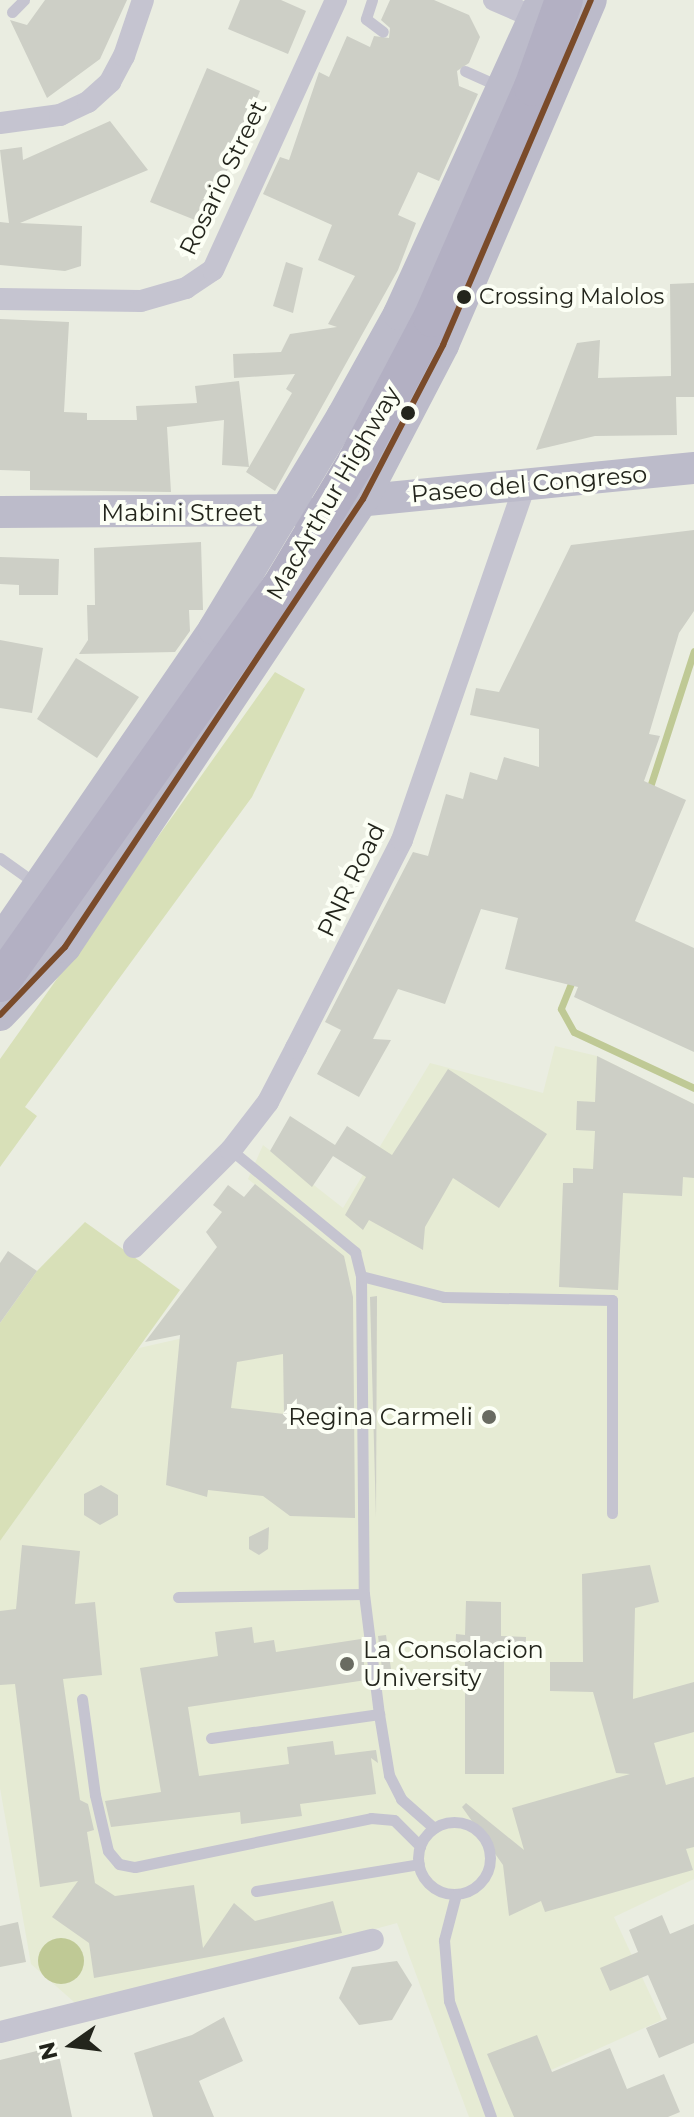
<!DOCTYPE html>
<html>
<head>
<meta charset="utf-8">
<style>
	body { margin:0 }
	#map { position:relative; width:694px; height:2117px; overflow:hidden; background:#eaede1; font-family:Montserrat,sans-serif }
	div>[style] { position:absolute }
	.built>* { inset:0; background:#e6ebd4 }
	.green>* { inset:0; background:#d8e0b8 }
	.water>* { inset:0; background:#bfc995 }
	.round { border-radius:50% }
	.stream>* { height:7px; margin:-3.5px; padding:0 3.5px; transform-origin:3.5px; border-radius:3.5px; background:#bfc995 }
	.building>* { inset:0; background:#cdcfc6 }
	.service>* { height:11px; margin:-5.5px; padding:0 5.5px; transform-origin:5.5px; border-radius:5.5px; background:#c5c4d0 }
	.service>.ring { margin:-5.5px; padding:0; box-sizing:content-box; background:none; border:11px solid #c5c4d0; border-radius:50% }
	.minor>* { height:22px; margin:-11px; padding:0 11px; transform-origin:11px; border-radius:11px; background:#c5c4d0 }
	.secondary>* { height:32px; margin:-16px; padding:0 16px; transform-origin:16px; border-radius:16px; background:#bcbbca }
	.trunk>* { height:38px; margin:-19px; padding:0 19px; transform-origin:19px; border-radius:19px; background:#b3b0c3 }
	.bus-1>* { height:6px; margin:-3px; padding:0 3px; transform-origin:3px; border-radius:3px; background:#7a4b2a }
	.dots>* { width:22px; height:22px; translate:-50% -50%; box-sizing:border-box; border:4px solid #fcfff5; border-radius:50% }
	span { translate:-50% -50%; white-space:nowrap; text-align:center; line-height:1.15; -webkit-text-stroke:8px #fcfff5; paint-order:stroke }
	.bus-label { font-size:22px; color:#23251c }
	.left { translate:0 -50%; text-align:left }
	.street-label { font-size:24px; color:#23251c }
	.poi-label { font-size:24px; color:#23251c }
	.right { translate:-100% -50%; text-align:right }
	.north { position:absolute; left:32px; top:2005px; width:80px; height:80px; -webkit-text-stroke:6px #fcfff5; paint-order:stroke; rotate:256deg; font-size:22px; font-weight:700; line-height:32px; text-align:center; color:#23251c }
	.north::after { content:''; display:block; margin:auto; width:28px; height:36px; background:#23251c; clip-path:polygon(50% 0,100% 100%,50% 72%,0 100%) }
</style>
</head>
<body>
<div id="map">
	<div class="built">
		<i style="clip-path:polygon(555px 1046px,597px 1056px,694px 1104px,694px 1879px,614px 1917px,662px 2020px,540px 2075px,557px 2117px,469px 2117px,397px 1923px,82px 2009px,31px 1964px,0 1788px,0 1541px,139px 1348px,293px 1313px,323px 1239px,248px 1179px,263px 1145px,343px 1208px,430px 1063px,543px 1093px)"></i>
	</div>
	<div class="green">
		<i style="clip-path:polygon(275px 672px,305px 689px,252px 797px,25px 1107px,37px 1116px,0 1167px,0 1059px)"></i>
		<i style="clip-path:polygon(85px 1222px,180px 1290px,0 1541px,0 1323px,37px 1271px)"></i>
	</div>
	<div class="water">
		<i class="round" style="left:38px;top:1938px;width:46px;height:46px"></i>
	</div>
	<div class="stream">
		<i style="left:649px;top:790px;width:146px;rotate:-72.1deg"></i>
		<i style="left:574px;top:976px;width:35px;rotate:112deg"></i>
		<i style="left:561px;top:1009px;width:26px;rotate:61deg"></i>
		<i style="left:574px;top:1032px;width:132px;rotate:25deg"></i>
	</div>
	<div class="building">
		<i style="clip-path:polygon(45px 0,127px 0,100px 59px,47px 98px,10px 20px,27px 25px)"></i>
		<i style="clip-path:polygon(240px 0,281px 0,306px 11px,288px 54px,228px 29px)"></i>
		<i style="clip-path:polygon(390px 0,434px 0,469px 15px,480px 37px,469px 63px,457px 71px,459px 86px,478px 94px,439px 181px,418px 172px,398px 215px,416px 223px,398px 270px,275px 491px,246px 472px,249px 467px,222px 465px,224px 420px,167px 427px,171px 492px,30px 490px,30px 471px,0 470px,0 319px,69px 322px,64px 412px,87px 413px,87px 420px,137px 420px,136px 406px,197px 403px,195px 386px,239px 381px,249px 467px,292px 393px,286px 389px,295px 374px,234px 378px,233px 354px,281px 352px,290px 334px,337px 327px,328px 324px,355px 276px,318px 260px,332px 225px,263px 194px,280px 157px,289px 160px,319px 72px,329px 77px,347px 36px,370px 47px,374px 36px,389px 38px,390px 28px,381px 20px)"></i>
		<i style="clip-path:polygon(207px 68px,260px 91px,205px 224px,150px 202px)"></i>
		<i style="clip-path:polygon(110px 121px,148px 170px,20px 223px,82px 226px,81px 266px,65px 271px,0 265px,0 222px,9px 223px,0 150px,22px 147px,23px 160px)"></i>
		<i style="clip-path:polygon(286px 262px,303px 268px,293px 313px,273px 306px)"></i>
		<i style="clip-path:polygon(694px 283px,694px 397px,676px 397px,677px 435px,595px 436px,536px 450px,577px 343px,600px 340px,598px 378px,671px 376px,670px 284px)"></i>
		<i style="clip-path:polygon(694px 530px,694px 611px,679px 633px,649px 734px,660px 736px,644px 781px,686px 800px,635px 921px,694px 948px,694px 1052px,574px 997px,578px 987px,505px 969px,518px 918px,481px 909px,445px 1004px,398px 989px,373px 1039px,391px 1040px,359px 1097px,317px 1074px,341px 1030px,325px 1022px,413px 852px,428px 856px,446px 794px,463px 799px,470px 772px,497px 780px,504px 757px,539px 767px,539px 729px,470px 715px,476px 688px,499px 692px,571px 545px)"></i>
		<i style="clip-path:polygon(201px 542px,203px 610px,189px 610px,190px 631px,175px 652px,79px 654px,88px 640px,87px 605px,95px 605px,94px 548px)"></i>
		<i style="clip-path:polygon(0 557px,59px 559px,58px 595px,19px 595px,19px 585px,0 584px)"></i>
		<i style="clip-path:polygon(0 640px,43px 648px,32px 713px,0 708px)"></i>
		<i style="clip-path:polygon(76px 658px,139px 697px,97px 758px,37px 719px)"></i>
		<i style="clip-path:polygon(597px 1056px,694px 1104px,694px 1178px,683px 1177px,682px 1196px,623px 1193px,618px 1290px,559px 1287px,563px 1183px,573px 1183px,573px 1168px,593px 1169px,595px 1131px,576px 1130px,577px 1101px,595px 1102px)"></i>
		<i style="clip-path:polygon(448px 1069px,547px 1134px,499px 1208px,453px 1178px,425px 1227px,423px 1250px,369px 1220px,363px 1230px,345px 1215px,366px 1177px,333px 1156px,312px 1187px,270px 1151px,290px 1116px,335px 1145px,347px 1126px,392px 1155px)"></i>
		<i style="clip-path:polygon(evenodd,255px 1184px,344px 1256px,353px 1297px,355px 1518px,290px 1516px,263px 1496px,208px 1490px,207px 1497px,166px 1485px,180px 1335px,145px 1342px,217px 1247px,206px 1232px,222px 1212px,213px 1205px,228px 1185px,244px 1197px,255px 1184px,283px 1354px,284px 1414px,231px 1408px,237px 1362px,283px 1354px)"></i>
		<i style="clip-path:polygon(8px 1251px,37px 1271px,0 1323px,0 1263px)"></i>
		<i style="clip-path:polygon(377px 1296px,376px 1518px,370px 1297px)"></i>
		<i style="clip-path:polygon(101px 1485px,118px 1495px,118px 1515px,100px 1525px,84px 1515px,84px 1494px)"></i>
		<i style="clip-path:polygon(269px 1527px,268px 1549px,259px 1555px,249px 1549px,249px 1537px)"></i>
		<i style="clip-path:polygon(22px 1545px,80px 1551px,75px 1604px,95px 1602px,102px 1675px,63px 1679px,80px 1800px,88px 1804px,94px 1830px,87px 1832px,95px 1883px,115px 1896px,194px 1885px,203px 1948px,234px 1903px,255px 1921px,333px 1901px,342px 1933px,94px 1978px,89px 1943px,52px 1917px,78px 1881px,40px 1887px,15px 1684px,0 1685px,0 1611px,16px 1609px)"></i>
		<i style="clip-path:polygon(650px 1565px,659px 1602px,635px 1608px,633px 1699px,694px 1682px,694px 1732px,654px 1743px,666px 1785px,694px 1777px,694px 1847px,686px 1849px,693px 1870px,545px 1912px,541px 1901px,509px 1916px,503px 1865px,462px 1807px,466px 1803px,524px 1850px,512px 1808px,630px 1774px,616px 1773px,593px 1692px,550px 1691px,550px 1662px,583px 1662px,582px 1574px)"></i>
		<i style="clip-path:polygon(466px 1601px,501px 1602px,501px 1636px,526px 1637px,525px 1658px,504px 1657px,504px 1774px,465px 1774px,465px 1655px,455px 1655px,456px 1634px,465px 1635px)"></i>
		<i style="clip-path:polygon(252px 1627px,254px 1643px,274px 1640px,276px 1652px,361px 1639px,366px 1680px,188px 1707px,199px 1776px,289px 1764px,287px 1747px,333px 1741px,335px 1755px,376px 1750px,378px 1763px,371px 1758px,376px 1794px,300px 1804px,302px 1816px,241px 1824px,240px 1812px,111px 1827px,105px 1801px,161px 1792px,140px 1668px,218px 1656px,215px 1632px)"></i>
		<i style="clip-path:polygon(386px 1635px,392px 1676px,383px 1677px,378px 1636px)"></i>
		<i style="clip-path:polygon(662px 1915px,670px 1934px,694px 1924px,694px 2043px,659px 2058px,646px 2028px,667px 2019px,648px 1975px,610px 1991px,600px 1968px,638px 1952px,629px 1930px)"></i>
		<i style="clip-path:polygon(18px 1922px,26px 1962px,0 1967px,0 1926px)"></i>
		<i style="clip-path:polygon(397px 1961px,412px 1985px,392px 2020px,359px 2025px,339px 1998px,352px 1967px)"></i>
		<i style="clip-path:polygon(224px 2017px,243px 2061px,199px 2081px,214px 2117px,153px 2117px,134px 2053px,192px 2035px)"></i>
		<i style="clip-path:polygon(537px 2035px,552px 2072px,610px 2048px,627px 2089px,664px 2074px,680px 2112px,668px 2117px,514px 2117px,487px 2054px)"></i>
		<i style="clip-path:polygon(57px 2046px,72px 2117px,0 2117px,0 2060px)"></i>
	</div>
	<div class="service">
		<i style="left:372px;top:0;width:20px;rotate:108deg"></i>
		<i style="left:366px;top:19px;width:21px;rotate:37deg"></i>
		<i style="left:12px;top:12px;width:17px;rotate:-45deg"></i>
		<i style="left:465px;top:71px;width:39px;rotate:24deg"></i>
		<i style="left:0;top:858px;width:43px;rotate:35.5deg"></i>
		<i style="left:231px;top:1150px;width:161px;rotate:39.4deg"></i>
		<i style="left:355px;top:1252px;width:25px;rotate:76deg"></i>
		<i style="left:361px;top:1276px;width:318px;rotate:89.5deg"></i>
		<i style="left:364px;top:1594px;width:121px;rotate:82.9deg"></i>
		<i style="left:379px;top:1714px;width:62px;rotate:80.7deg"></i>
		<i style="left:389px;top:1775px;width:27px;rotate:63deg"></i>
		<i style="left:401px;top:1799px;width:44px;rotate:41.3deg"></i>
		<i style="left:361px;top:1276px;width:86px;rotate:14.2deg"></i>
		<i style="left:444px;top:1297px;width:168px;rotate:1deg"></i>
		<i style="left:612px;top:1300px;width:213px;rotate:90deg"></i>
		<i style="left:178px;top:1597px;width:186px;rotate:-0.9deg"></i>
		<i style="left:82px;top:1699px;width:97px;rotate:82.3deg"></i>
		<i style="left:95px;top:1795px;width:57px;rotate:76.9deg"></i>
		<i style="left:108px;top:1851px;width:17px;rotate:50deg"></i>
		<i style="left:119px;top:1864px;width:16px;rotate:11deg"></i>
		<i style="left:135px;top:1867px;width:241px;rotate:-11.7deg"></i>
		<i style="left:371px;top:1818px;width:23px;rotate:5deg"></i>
		<i style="left:394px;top:1820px;width:37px;rotate:45deg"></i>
		<i style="left:211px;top:1738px;width:170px;rotate:-8.1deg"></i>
		<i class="ring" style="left:418px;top:1822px;width:61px;height:61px"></i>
		<i style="left:256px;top:1891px;width:165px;rotate:-9.4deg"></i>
		<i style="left:456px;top:1894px;width:48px;rotate:104.6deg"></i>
		<i style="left:444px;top:1940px;width:61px;rotate:85.3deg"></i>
		<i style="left:449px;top:2001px;width:123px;rotate:70.1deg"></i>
	</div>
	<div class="minor">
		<i style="left:494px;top:0;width:46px;rotate:23.2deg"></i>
		<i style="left:0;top:123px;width:61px;rotate:-7.6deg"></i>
		<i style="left:60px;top:115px;width:31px;rotate:-25deg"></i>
		<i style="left:88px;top:102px;width:30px;rotate:-42deg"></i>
		<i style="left:110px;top:82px;width:30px;rotate:-62deg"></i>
		<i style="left:124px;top:56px;width:59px;rotate:-71.3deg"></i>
		<i style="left:0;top:299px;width:141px;rotate:0.8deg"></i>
		<i style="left:141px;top:301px;width:47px;rotate:-16.1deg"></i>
		<i style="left:186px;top:288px;width:32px;rotate:-34deg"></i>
		<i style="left:213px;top:270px;width:297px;rotate:-65.5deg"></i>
		<i style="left:134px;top:1247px;width:137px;rotate:-45deg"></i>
		<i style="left:231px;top:1150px;width:61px;rotate:-52.4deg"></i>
		<i style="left:268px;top:1102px;width:61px;rotate:-62.6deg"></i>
		<i style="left:296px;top:1048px;width:233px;rotate:-63deg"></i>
		<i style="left:402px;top:840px;width:376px;rotate:-70.9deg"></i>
		<i style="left:0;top:2032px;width:384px;rotate:-13.9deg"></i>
	</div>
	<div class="secondary">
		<i style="left:347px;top:502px;width:349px;rotate:-5.6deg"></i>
		<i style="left:0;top:512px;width:301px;rotate:-0.4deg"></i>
		<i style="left:0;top:942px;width:379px;rotate:-55.6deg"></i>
		<i style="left:214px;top:629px;width:248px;rotate:-58.9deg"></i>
		<i style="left:342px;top:417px;width:118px;rotate:-61deg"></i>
		<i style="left:399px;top:314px;width:345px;rotate:-65.5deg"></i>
		<i style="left:0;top:1015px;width:94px;rotate:-46.3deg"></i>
		<i style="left:65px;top:947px;width:538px;rotate:-56.37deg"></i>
		<i style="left:363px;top:499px;width:174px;rotate:-62.5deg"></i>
		<i style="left:443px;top:345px;width:375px;rotate:-66.8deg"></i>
	</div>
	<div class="trunk">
		<i style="left:0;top:983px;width:484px;rotate:-54.7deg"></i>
		<i style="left:280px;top:588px;width:147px;rotate:-58.9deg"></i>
		<i style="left:356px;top:462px;width:163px;rotate:-62.2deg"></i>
		<i style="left:432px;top:318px;width:252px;rotate:-66.4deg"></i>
		<i style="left:533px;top:87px;width:92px;rotate:-70.4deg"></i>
	</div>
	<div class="bus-1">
		<i style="left:0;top:1015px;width:94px;rotate:-46.3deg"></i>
		<i style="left:65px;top:947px;width:538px;rotate:-56.37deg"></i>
		<i style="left:363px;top:499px;width:174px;rotate:-62.5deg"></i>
		<i style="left:443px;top:345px;width:375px;rotate:-66.8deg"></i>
	</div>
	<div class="dots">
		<i style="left:464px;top:297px;background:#23251c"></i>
		<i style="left:408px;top:413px;background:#23251c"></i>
		<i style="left:489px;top:1417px;background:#696b61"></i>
		<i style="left:347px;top:1664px;background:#696b61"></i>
	</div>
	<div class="bus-label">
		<span class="left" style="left:479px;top:297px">Crossing Malolos</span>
	</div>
	<div class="street-label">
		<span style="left:223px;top:178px;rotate:-64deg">Rosario Street</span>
		<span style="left:529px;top:484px;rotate:-5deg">Paseo del Congreso</span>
		<span style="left:333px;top:493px;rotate:-60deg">MacArthur Highway</span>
		<span style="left:182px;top:513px">Mabini Street</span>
		<span style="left:351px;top:880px;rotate:-64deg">PNR Road</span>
	</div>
	<div class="poi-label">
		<span class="right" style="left:473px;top:1417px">Regina Carmeli</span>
		<span class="left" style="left:363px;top:1664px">La Consolacion<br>University</span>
	</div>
	<div class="north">N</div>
</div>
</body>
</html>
